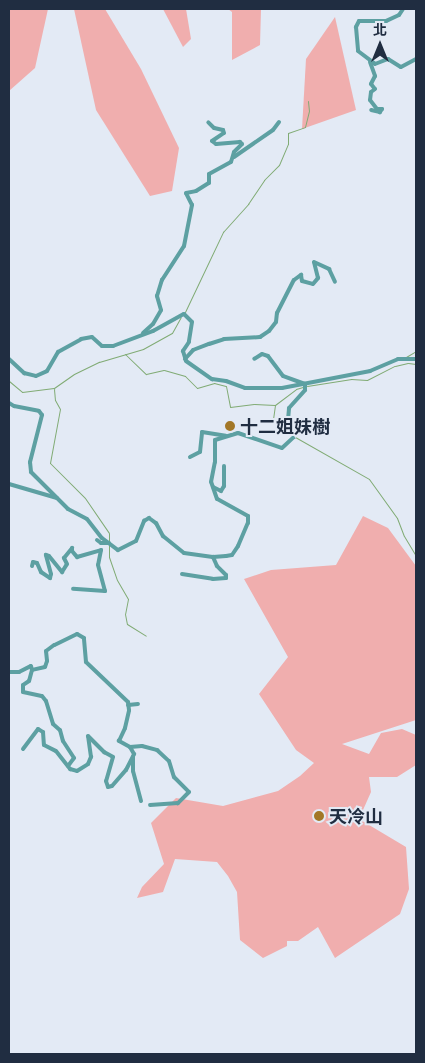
<!DOCTYPE html>
<html>
<head>
<meta charset="utf-8">
<style>
	body { margin:0 }
	#map { position:relative; width:425px; height:1063px; overflow:hidden; background:#e3eaf5; font-family:"Exo 2","Noto Sans TC",sans-serif }
	div>[style] { position:absolute }
	.green>* { inset:0; background:#f0aeae }
	.stream>* { height:1px; margin:-0.5px; padding:0 0.5px; transform-origin:0.5px; border-radius:0.5px; background:#80ab74 }
	.street>* { height:4px; margin:-2px; padding:0 2px; transform-origin:2px; border-radius:2px; background:#5da0a2 }
	.dots>* { width:14px; height:14px; translate:-50% -50%; box-sizing:border-box; border:2px solid #e3eaf5; border-radius:50% }
	span { translate:-50% -50%; white-space:nowrap; text-align:center; line-height:1.15; -webkit-text-stroke:4px #e3eaf5; paint-order:stroke }
	.poi-label { font-size:18px; color:#202d41; font-weight:700 }
	.left { translate:0 -50%; text-align:left }
	.frame { position:absolute; inset:0; border:10px solid #202d41; pointer-events:none }
	.north { position:absolute; left:355px; top:20px; width:50px; height:50px; -webkit-text-stroke:4px #e3eaf5; paint-order:stroke; rotate:0deg; font-size:14px; font-weight:700; line-height:20px; text-align:center; color:#202d41 }
	.north::after { content:''; display:block; margin:auto; width:18px; height:22px; background:#202d41; clip-path:polygon(50% 0,100% 100%,50% 72%,0 100%) }
</style>
</head>
<body>
<div id="map">
	<div class="green">
		<i style="clip-path:polygon(9px 9px,48px 9px,35px 68px,9px 91px)"></i>
		<i style="clip-path:polygon(74px 9px,105px 9px,141px 69px,179px 148px,172px 191px,150px 196px,96px 110px)"></i>
		<i style="clip-path:polygon(163px 9px,186px 9px,191px 39px,183px 47px)"></i>
		<i style="clip-path:polygon(228px 9px,261px 9px,260px 45px,232px 60px,232px 12px)"></i>
		<i style="clip-path:polygon(335px 17px,356px 110px,302px 129px,306px 59px)"></i>
		<i style="clip-path:polygon(363px 516px,388px 528px,416px 566px,416px 720px,342px 744px,369px 754px,381px 733px,402px 729px,416px 735px,416px 765px,397px 777px,369px 777px,371px 792px,359px 819px,406px 847px,409px 889px,400px 914px,335px 958px,318px 927px,298px 941px,287px 941px,287px 946px,263px 958px,240px 940px,237px 892px,228px 876px,217px 862px,175px 859px,163px 892px,137px 898px,142px 887px,164px 864px,151px 823px,176px 798px,223px 806px,278px 791px,300px 776px,314px 763px,296px 750px,259px 694px,288px 657px,244px 579px,271px 570px,336px 565px)"></i>
	</div>
	<div class="stream">
		<i style="left:185px;top:312px;width:89px;rotate:-64.6deg"></i>
		<i style="left:223px;top:232px;width:38px;rotate:-48deg"></i>
		<i style="left:248px;top:204px;width:29px;rotate:-56deg"></i>
		<i style="left:264px;top:180px;width:21px;rotate:-45deg"></i>
		<i style="left:279px;top:165px;width:23px;rotate:-67deg"></i>
		<i style="left:288px;top:144px;width:11px;rotate:-90deg"></i>
		<i style="left:288px;top:133px;width:18px;rotate:-19deg"></i>
		<i style="left:305px;top:127px;width:16px;rotate:-76deg"></i>
		<i style="left:309px;top:111px;width:10px;rotate:-96deg"></i>
		<i style="left:125px;top:354px;width:29px;rotate:44deg"></i>
		<i style="left:146px;top:374px;width:18px;rotate:-13deg"></i>
		<i style="left:164px;top:370px;width:22px;rotate:16deg"></i>
		<i style="left:185px;top:376px;width:17px;rotate:45deg"></i>
		<i style="left:197px;top:388px;width:18px;rotate:-16deg"></i>
		<i style="left:214px;top:383px;width:12px;rotate:14deg"></i>
		<i style="left:226px;top:386px;width:21px;rotate:79deg"></i>
		<i style="left:230px;top:407px;width:24px;rotate:-7deg"></i>
		<i style="left:254px;top:404px;width:21px;rotate:3deg"></i>
		<i style="left:275px;top:405px;width:15px;rotate:98deg"></i>
		<i style="left:273px;top:420px;width:20px;rotate:41deg"></i>
		<i style="left:288px;top:433px;width:93px;rotate:29.6deg"></i>
		<i style="left:369px;top:479px;width:48px;rotate:54.3deg"></i>
		<i style="left:397px;top:518px;width:19px;rotate:69deg"></i>
		<i style="left:404px;top:536px;width:23px;rotate:59deg"></i>
		<i style="left:406px;top:357px;width:12px;rotate:-31deg"></i>
		<i style="left:9px;top:381px;width:17px;rotate:40deg"></i>
		<i style="left:22px;top:392px;width:32px;rotate:-7deg"></i>
		<i style="left:54px;top:388px;width:24px;rotate:-35deg"></i>
		<i style="left:74px;top:374px;width:28px;rotate:-26deg"></i>
		<i style="left:99px;top:362px;width:46px;rotate:-16.5deg"></i>
		<i style="left:143px;top:349px;width:33px;rotate:-29deg"></i>
		<i style="left:172px;top:333px;width:18px;rotate:-61deg"></i>
		<i style="left:307px;top:386px;width:45px;rotate:-9deg"></i>
		<i style="left:351px;top:379px;width:16px;rotate:4deg"></i>
		<i style="left:367px;top:380px;width:31px;rotate:-27deg"></i>
		<i style="left:395px;top:366px;width:13px;rotate:-13deg"></i>
		<i style="left:408px;top:363px;width:8px;rotate:7deg"></i>
		<i style="left:54px;top:389px;width:11px;rotate:85deg"></i>
		<i style="left:55px;top:400px;width:10px;rotate:61deg"></i>
		<i style="left:60px;top:409px;width:55px;rotate:100.5deg"></i>
		<i style="left:50px;top:463px;width:49px;rotate:45deg"></i>
		<i style="left:85px;top:498px;width:42px;rotate:55.6deg"></i>
		<i style="left:109px;top:533px;width:8px;rotate:90deg"></i>
		<i style="left:275px;top:405px;width:26px;rotate:-37deg"></i>
		<i style="left:296px;top:389px;width:7px;rotate:-16deg"></i>
		<i style="left:109px;top:545px;width:12px;rotate:90deg"></i>
		<i style="left:109px;top:557px;width:24px;rotate:71deg"></i>
		<i style="left:117px;top:580px;width:22px;rotate:60deg"></i>
		<i style="left:128px;top:599px;width:15px;rotate:101deg"></i>
		<i style="left:125px;top:614px;width:10px;rotate:79deg"></i>
		<i style="left:127px;top:624px;width:22px;rotate:32deg"></i>
	</div>
	<div class="street">
		<i style="left:403px;top:9px;width:7px;rotate:124deg"></i>
		<i style="left:399px;top:15px;width:14px;rotate:155deg"></i>
		<i style="left:386px;top:21px;width:27px;rotate:180deg"></i>
		<i style="left:359px;top:21px;width:7px;rotate:117deg"></i>
		<i style="left:356px;top:27px;width:24px;rotate:85deg"></i>
		<i style="left:358px;top:51px;width:21px;rotate:37deg"></i>
		<i style="left:375px;top:64px;width:14px;rotate:-21deg"></i>
		<i style="left:388px;top:59px;width:15px;rotate:32deg"></i>
		<i style="left:401px;top:67px;width:17px;rotate:-28deg"></i>
		<i style="left:370px;top:62px;width:15px;rotate:70deg"></i>
		<i style="left:375px;top:76px;width:9px;rotate:117deg"></i>
		<i style="left:371px;top:84px;width:6px;rotate:51deg"></i>
		<i style="left:375px;top:89px;width:5px;rotate:143deg"></i>
		<i style="left:371px;top:92px;width:8px;rotate:97deg"></i>
		<i style="left:370px;top:100px;width:11px;rotate:52deg"></i>
		<i style="left:377px;top:109px;width:5px"></i>
		<i style="left:382px;top:109px;width:4px;rotate:124deg"></i>
		<i style="left:380px;top:112px;width:9px;rotate:-167deg"></i>
		<i style="left:234px;top:157px;width:47px;rotate:-34.7deg"></i>
		<i style="left:273px;top:130px;width:10px;rotate:-53deg"></i>
		<i style="left:143px;top:333px;width:13px;rotate:-42deg"></i>
		<i style="left:153px;top:324px;width:16px;rotate:-60deg"></i>
		<i style="left:161px;top:310px;width:15px;rotate:-106deg"></i>
		<i style="left:157px;top:296px;width:17px;rotate:-73deg"></i>
		<i style="left:162px;top:280px;width:40px;rotate:-57.1deg"></i>
		<i style="left:184px;top:246px;width:42px;rotate:-79deg"></i>
		<i style="left:192px;top:205px;width:13px;rotate:-117deg"></i>
		<i style="left:186px;top:193px;width:10px;rotate:-11deg"></i>
		<i style="left:196px;top:191px;width:15px;rotate:-32deg"></i>
		<i style="left:209px;top:183px;width:9px;rotate:-90deg"></i>
		<i style="left:209px;top:174px;width:25px;rotate:-29deg"></i>
		<i style="left:231px;top:162px;width:10px;rotate:-73deg"></i>
		<i style="left:234px;top:152px;width:11px;rotate:-45deg"></i>
		<i style="left:242px;top:144px;width:3px;rotate:-135deg"></i>
		<i style="left:240px;top:142px;width:24px;rotate:175deg"></i>
		<i style="left:216px;top:144px;width:5px;rotate:-143deg"></i>
		<i style="left:212px;top:141px;width:14px;rotate:-34deg"></i>
		<i style="left:224px;top:133px;width:3px;rotate:-108deg"></i>
		<i style="left:223px;top:130px;width:9px;rotate:-167deg"></i>
		<i style="left:214px;top:128px;width:8px;rotate:-135deg"></i>
		<i style="left:9px;top:359px;width:21px;rotate:43deg"></i>
		<i style="left:24px;top:373px;width:12px;rotate:14deg"></i>
		<i style="left:36px;top:376px;width:12px;rotate:-24deg"></i>
		<i style="left:47px;top:371px;width:22px;rotate:-60deg"></i>
		<i style="left:58px;top:352px;width:26px;rotate:-29deg"></i>
		<i style="left:81px;top:339px;width:11px;rotate:-10deg"></i>
		<i style="left:92px;top:337px;width:13px;rotate:42deg"></i>
		<i style="left:102px;top:346px;width:11px"></i>
		<i style="left:113px;top:346px;width:43px;rotate:-20.6deg"></i>
		<i style="left:153px;top:331px;width:35px;rotate:-29deg"></i>
		<i style="left:184px;top:314px;width:11px;rotate:45deg"></i>
		<i style="left:192px;top:322px;width:20px;rotate:99deg"></i>
		<i style="left:189px;top:342px;width:11px;rotate:124deg"></i>
		<i style="left:183px;top:351px;width:10px;rotate:73deg"></i>
		<i style="left:186px;top:361px;width:32px;rotate:35deg"></i>
		<i style="left:212px;top:379px;width:14px;rotate:8deg"></i>
		<i style="left:226px;top:381px;width:20px;rotate:20deg"></i>
		<i style="left:245px;top:388px;width:37px"></i>
		<i style="left:282px;top:388px;width:90px;rotate:-10.9deg"></i>
		<i style="left:370px;top:371px;width:30px;rotate:-23deg"></i>
		<i style="left:398px;top:359px;width:18px"></i>
		<i style="left:185px;top:359px;width:12px;rotate:-48deg"></i>
		<i style="left:193px;top:350px;width:17px;rotate:-21deg"></i>
		<i style="left:209px;top:344px;width:16px;rotate:-18deg"></i>
		<i style="left:224px;top:339px;width:36px;rotate:-3deg"></i>
		<i style="left:260px;top:337px;width:11px;rotate:-34deg"></i>
		<i style="left:269px;top:331px;width:11px;rotate:-52deg"></i>
		<i style="left:276px;top:322px;width:9px;rotate:-84deg"></i>
		<i style="left:277px;top:313px;width:37px;rotate:-63deg"></i>
		<i style="left:294px;top:280px;width:9px;rotate:-36deg"></i>
		<i style="left:301px;top:275px;width:6px;rotate:81deg"></i>
		<i style="left:302px;top:281px;width:11px;rotate:15deg"></i>
		<i style="left:313px;top:284px;width:8px;rotate:-50deg"></i>
		<i style="left:318px;top:278px;width:16px;rotate:-104deg"></i>
		<i style="left:314px;top:262px;width:17px;rotate:25deg"></i>
		<i style="left:329px;top:269px;width:14px;rotate:65deg"></i>
		<i style="left:9px;top:403px;width:6px;rotate:31deg"></i>
		<i style="left:14px;top:406px;width:25px;rotate:11deg"></i>
		<i style="left:39px;top:411px;width:5px;rotate:53deg"></i>
		<i style="left:42px;top:415px;width:49px;rotate:104.3deg"></i>
		<i style="left:30px;top:462px;width:10px;rotate:84deg"></i>
		<i style="left:31px;top:472px;width:52px;rotate:45deg"></i>
		<i style="left:68px;top:509px;width:21px;rotate:28deg"></i>
		<i style="left:87px;top:519px;width:24px;rotate:52deg"></i>
		<i style="left:102px;top:538px;width:20px;rotate:37deg"></i>
		<i style="left:118px;top:550px;width:20px;rotate:-27deg"></i>
		<i style="left:136px;top:541px;width:22px;rotate:-68deg"></i>
		<i style="left:144px;top:521px;width:6px;rotate:-31deg"></i>
		<i style="left:149px;top:518px;width:9px;rotate:36deg"></i>
		<i style="left:156px;top:523px;width:15px;rotate:62deg"></i>
		<i style="left:163px;top:536px;width:27px;rotate:39deg"></i>
		<i style="left:184px;top:553px;width:29px;rotate:8deg"></i>
		<i style="left:213px;top:557px;width:13px;rotate:-4deg"></i>
		<i style="left:226px;top:556px;width:6px;rotate:-9deg"></i>
		<i style="left:232px;top:555px;width:11px;rotate:-56deg"></i>
		<i style="left:238px;top:546px;width:25px;rotate:-67deg"></i>
		<i style="left:248px;top:523px;width:7px;rotate:-90deg"></i>
		<i style="left:248px;top:516px;width:35px;rotate:-151deg"></i>
		<i style="left:217px;top:499px;width:18px;rotate:-109deg"></i>
		<i style="left:211px;top:482px;width:20px;rotate:-79deg"></i>
		<i style="left:215px;top:462px;width:22px;rotate:-90deg"></i>
		<i style="left:215px;top:440px;width:24px;rotate:-17deg"></i>
		<i style="left:238px;top:433px;width:46px;rotate:18.8deg"></i>
		<i style="left:282px;top:448px;width:16px;rotate:-43deg"></i>
		<i style="left:294px;top:437px;width:5px;rotate:-90deg"></i>
		<i style="left:294px;top:432px;width:13px;rotate:-117deg"></i>
		<i style="left:288px;top:420px;width:12px;rotate:-85deg"></i>
		<i style="left:289px;top:408px;width:24px;rotate:-48deg"></i>
		<i style="left:305px;top:390px;width:6px;rotate:-90deg"></i>
		<i style="left:305px;top:384px;width:23px;rotate:-160deg"></i>
		<i style="left:283px;top:376px;width:25px;rotate:-127deg"></i>
		<i style="left:268px;top:356px;width:6px;rotate:-162deg"></i>
		<i style="left:262px;top:354px;width:9px;rotate:148deg"></i>
		<i style="left:190px;top:457px;width:11px;rotate:-27deg"></i>
		<i style="left:200px;top:452px;width:20px;rotate:-84deg"></i>
		<i style="left:202px;top:432px;width:24px;rotate:9deg"></i>
		<i style="left:9px;top:484px;width:50px;rotate:16.3deg"></i>
		<i style="left:213px;top:487px;width:9px;rotate:27deg"></i>
		<i style="left:221px;top:491px;width:6px;rotate:-59deg"></i>
		<i style="left:224px;top:486px;width:20px;rotate:-90deg"></i>
		<i style="left:97px;top:540px;width:5px;rotate:37deg"></i>
		<i style="left:101px;top:543px;width:8px"></i>
		<i style="left:32px;top:566px;width:4px;rotate:-76deg"></i>
		<i style="left:33px;top:562px;width:4px;rotate:14deg"></i>
		<i style="left:37px;top:563px;width:10px;rotate:66deg"></i>
		<i style="left:41px;top:572px;width:11px;rotate:34deg"></i>
		<i style="left:50px;top:578px;width:4px;rotate:-76deg"></i>
		<i style="left:51px;top:574px;width:20px;rotate:-105deg"></i>
		<i style="left:46px;top:555px;width:3px;rotate:18deg"></i>
		<i style="left:49px;top:556px;width:21px;rotate:51deg"></i>
		<i style="left:62px;top:572px;width:9px;rotate:-58deg"></i>
		<i style="left:67px;top:564px;width:7px;rotate:-117deg"></i>
		<i style="left:64px;top:558px;width:13px;rotate:-51deg"></i>
		<i style="left:72px;top:548px;width:3px;rotate:90deg"></i>
		<i style="left:72px;top:551px;width:8px;rotate:50deg"></i>
		<i style="left:77px;top:557px;width:25px;rotate:-16deg"></i>
		<i style="left:101px;top:550px;width:15px;rotate:101deg"></i>
		<i style="left:98px;top:565px;width:27px;rotate:75deg"></i>
		<i style="left:105px;top:591px;width:32px;rotate:-176deg"></i>
		<i style="left:182px;top:574px;width:31px;rotate:9deg"></i>
		<i style="left:213px;top:579px;width:13px;rotate:-4deg"></i>
		<i style="left:226px;top:578px;width:3px;rotate:-90deg"></i>
		<i style="left:226px;top:575px;width:13px;rotate:-135deg"></i>
		<i style="left:217px;top:566px;width:10px;rotate:-114deg"></i>
		<i style="left:9px;top:672px;width:10px"></i>
		<i style="left:19px;top:672px;width:13px;rotate:-27deg"></i>
		<i style="left:31px;top:666px;width:4px;rotate:76deg"></i>
		<i style="left:128px;top:705px;width:10px;rotate:-6deg"></i>
		<i style="left:130px;top:747px;width:12px;rotate:-5deg"></i>
		<i style="left:142px;top:746px;width:16px;rotate:15deg"></i>
		<i style="left:157px;top:750px;width:16px;rotate:43deg"></i>
		<i style="left:169px;top:761px;width:17px;rotate:73deg"></i>
		<i style="left:174px;top:777px;width:21px;rotate:45deg"></i>
		<i style="left:189px;top:792px;width:16px;rotate:135deg"></i>
		<i style="left:178px;top:803px;width:28px;rotate:176deg"></i>
		<i style="left:23px;top:749px;width:25px;rotate:-53deg"></i>
		<i style="left:38px;top:729px;width:6px;rotate:31deg"></i>
		<i style="left:43px;top:732px;width:13px;rotate:86deg"></i>
		<i style="left:44px;top:745px;width:13px;rotate:27deg"></i>
		<i style="left:56px;top:751px;width:23px;rotate:52deg"></i>
		<i style="left:70px;top:769px;width:7px;rotate:16deg"></i>
		<i style="left:77px;top:771px;width:13px;rotate:-32deg"></i>
		<i style="left:88px;top:764px;width:8px;rotate:-67deg"></i>
		<i style="left:91px;top:757px;width:21px;rotate:-98deg"></i>
		<i style="left:88px;top:736px;width:23px;rotate:45deg"></i>
		<i style="left:104px;top:752px;width:10px;rotate:29deg"></i>
		<i style="left:113px;top:757px;width:25px;rotate:106deg"></i>
		<i style="left:106px;top:781px;width:6px;rotate:72deg"></i>
		<i style="left:108px;top:787px;width:4px;rotate:-14deg"></i>
		<i style="left:112px;top:786px;width:21px;rotate:-49deg"></i>
		<i style="left:126px;top:770px;width:18px;rotate:-63deg"></i>
		<i style="left:134px;top:754px;width:8px;rotate:-120deg"></i>
		<i style="left:130px;top:747px;width:13px;rotate:-151deg"></i>
		<i style="left:119px;top:741px;width:14px;rotate:-65deg"></i>
		<i style="left:125px;top:728px;width:18px;rotate:-77deg"></i>
		<i style="left:129px;top:710px;width:8px;rotate:-97deg"></i>
		<i style="left:128px;top:702px;width:58px;rotate:-136.4deg"></i>
		<i style="left:86px;top:662px;width:24px;rotate:-95deg"></i>
		<i style="left:84px;top:638px;width:8px;rotate:-150deg"></i>
		<i style="left:77px;top:634px;width:25px;rotate:154deg"></i>
		<i style="left:54px;top:645px;width:10px;rotate:143deg"></i>
		<i style="left:46px;top:651px;width:10px;rotate:84deg"></i>
		<i style="left:47px;top:661px;width:6px;rotate:108deg"></i>
		<i style="left:45px;top:667px;width:13px;rotate:167deg"></i>
		<i style="left:32px;top:670px;width:11px;rotate:105deg"></i>
		<i style="left:29px;top:681px;width:7px;rotate:146deg"></i>
		<i style="left:23px;top:685px;width:7px;rotate:90deg"></i>
		<i style="left:23px;top:692px;width:19px;rotate:12deg"></i>
		<i style="left:42px;top:696px;width:6px;rotate:51deg"></i>
		<i style="left:46px;top:701px;width:24px;rotate:73deg"></i>
		<i style="left:53px;top:724px;width:9px;rotate:41deg"></i>
		<i style="left:60px;top:730px;width:11px;rotate:75deg"></i>
		<i style="left:63px;top:741px;width:20px;rotate:57deg"></i>
		<i style="left:74px;top:758px;width:10px;rotate:127deg"></i>
		<i style="left:133px;top:757px;width:14px;rotate:90deg"></i>
		<i style="left:133px;top:771px;width:31px;rotate:75deg"></i>
	</div>
	<div class="dots">
		<i style="left:230px;top:426px;background:#a27727"></i>
		<i style="left:319px;top:816px;background:#a27727"></i>
	</div>
	<div class="poi-label">
		<span class="left" style="left:240px;top:426px">十二姐妹樹</span>
		<span class="left" style="left:329px;top:816px">天冷山</span>
	</div>
	<div class="frame"></div>
	<div class="north">北</div>
</div>
</body>
</html>
